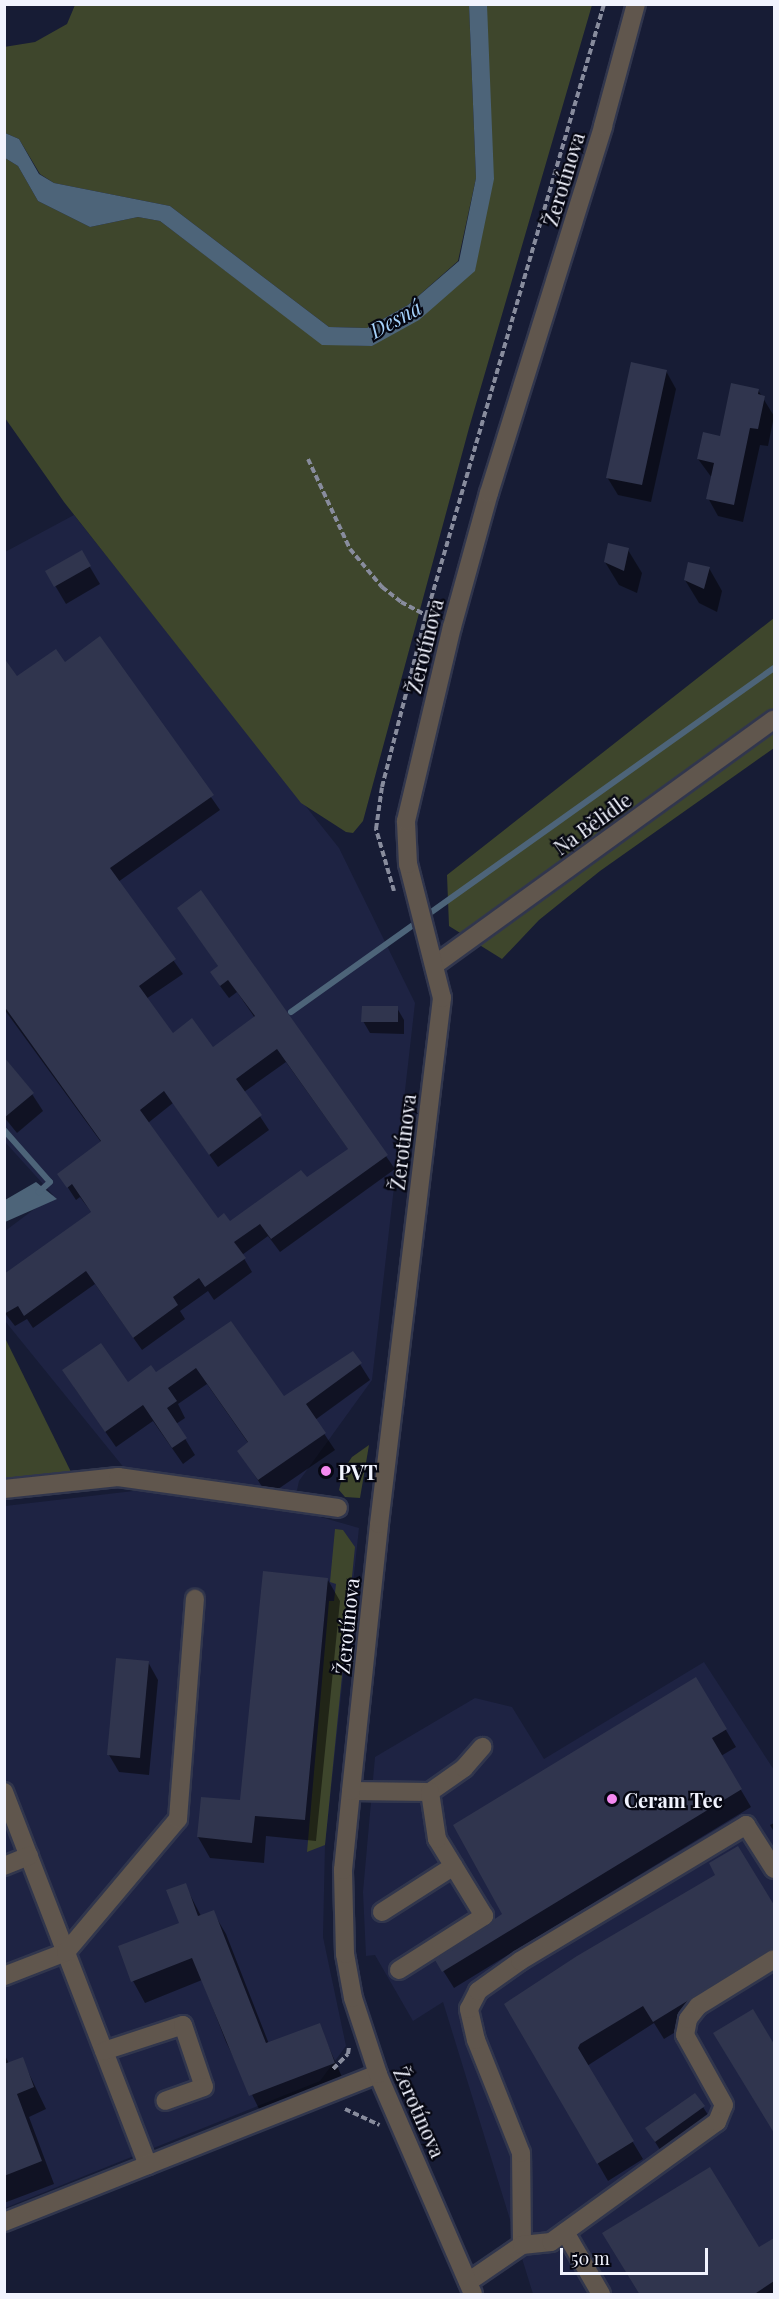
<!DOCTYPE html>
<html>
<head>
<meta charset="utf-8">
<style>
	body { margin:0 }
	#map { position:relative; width:779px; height:2299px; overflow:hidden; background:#171c35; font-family:"Playfair Display",serif }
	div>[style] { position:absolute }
	.built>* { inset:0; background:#1e2343 }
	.green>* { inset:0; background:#3e462c }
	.water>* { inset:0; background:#4d6479 }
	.shadow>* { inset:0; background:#0007 }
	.stream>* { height:6px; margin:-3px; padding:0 3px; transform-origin:3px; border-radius:3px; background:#4d6479 }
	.building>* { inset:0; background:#30354e }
	.path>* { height:4px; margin-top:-2px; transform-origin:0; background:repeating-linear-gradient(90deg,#888c9d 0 6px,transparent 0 9px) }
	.roads { filter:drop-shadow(2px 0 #31364d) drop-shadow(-2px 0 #31364d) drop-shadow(0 2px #31364d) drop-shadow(0 -2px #31364d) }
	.minor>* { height:18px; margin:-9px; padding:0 9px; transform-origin:9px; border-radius:9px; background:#60564d }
	.dots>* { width:16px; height:16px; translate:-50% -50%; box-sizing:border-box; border:3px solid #060712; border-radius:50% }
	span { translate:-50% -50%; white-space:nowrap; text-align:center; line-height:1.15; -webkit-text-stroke:4.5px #060712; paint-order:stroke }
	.street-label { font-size:20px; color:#f1f3fe }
	.poi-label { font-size:20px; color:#f1f3fe; font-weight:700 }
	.left { translate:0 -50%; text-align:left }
	.water-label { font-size:21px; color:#a5d1fa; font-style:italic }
	.frame { position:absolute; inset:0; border:6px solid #f1f3fe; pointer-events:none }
	.scale { position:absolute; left:560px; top:2248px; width:148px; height:27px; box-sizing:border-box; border:3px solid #f1f3fe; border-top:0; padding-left:8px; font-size:18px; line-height:21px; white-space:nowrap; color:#f1f3fe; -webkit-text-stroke:4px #060712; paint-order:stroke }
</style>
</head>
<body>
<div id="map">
	<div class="built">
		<i style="clip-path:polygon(74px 515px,339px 848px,415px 1003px,372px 1380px,299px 1481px,293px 1509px,359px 1528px,325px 1845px,323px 1937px,346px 2046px,320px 2081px,5px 2208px,5px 1506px,142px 1490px,5px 1321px,5px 1231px,53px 1195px,5px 1142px,5px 552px)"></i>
		<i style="clip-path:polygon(704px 1662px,774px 1770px,774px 2294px,533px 2294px,443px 2002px,413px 2021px,375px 1955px,366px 1956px,363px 1892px,375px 1757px,475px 1698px,512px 1707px,544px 1759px)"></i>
	</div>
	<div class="green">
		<i style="clip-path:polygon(75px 5px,469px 5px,476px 178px,458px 261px,408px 305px,367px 328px,329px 327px,170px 206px,54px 183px,40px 174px,19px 139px,5px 133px,4px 47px,35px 42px,67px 24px)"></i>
		<i style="clip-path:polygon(487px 5px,592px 5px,469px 428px,363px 821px,353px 833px,346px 832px,301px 803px,64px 502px,5px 418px,5px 158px,18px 166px,38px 201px,90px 227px,138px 217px,160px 221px,322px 344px,372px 346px,475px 270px)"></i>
		<i style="clip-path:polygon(774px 618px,774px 748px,600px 871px,539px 920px,502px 959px,449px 926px,447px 875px)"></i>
		<i style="clip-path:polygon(5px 1338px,73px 1476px,5px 1484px)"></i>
		<i style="clip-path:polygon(369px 1445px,360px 1498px,345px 1497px,339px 1490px,344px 1469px,352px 1457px)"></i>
		<i style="clip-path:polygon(335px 1529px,343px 1530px,355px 1547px,325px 1845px,307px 1852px,329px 1601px,334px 1601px,336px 1584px,330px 1582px)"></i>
	</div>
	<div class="water">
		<i style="clip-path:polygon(469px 5px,487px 5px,494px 179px,475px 271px,419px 320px,372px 346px,322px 345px,160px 221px,138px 217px,90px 227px,38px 201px,18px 166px,5px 158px,5px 133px,19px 139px,39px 174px,54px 183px,170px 206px,329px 327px,367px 328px,408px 305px,459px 261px,476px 178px)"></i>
		<i style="clip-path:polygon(36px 1182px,57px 1199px,5px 1222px,5px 1200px)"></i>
	</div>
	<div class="shadow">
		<i style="clip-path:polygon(666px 371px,676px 389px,651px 502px,618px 495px,607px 477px)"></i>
		<i style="clip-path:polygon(758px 390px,774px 416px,768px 446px,760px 445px,743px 522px,718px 516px,708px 498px,712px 478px,698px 459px,721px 438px)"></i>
		<i style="clip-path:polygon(628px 550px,642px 573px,637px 593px,619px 585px,605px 562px)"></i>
		<i style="clip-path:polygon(81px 552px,100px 584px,66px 604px,47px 572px)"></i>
		<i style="clip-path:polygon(709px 568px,722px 591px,717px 612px,699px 603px,685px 580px)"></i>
		<i style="clip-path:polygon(evenodd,100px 638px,220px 810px,118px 882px,183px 974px,146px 999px,172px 1035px,213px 1049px,255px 1018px,237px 992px,229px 998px,220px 986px,212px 972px,219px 967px,179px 908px,201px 893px,395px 1169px,280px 1252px,268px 1236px,242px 1255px,252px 1272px,214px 1300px,208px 1291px,180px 1311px,185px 1319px,142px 1350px,95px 1284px,33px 1328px,27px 1319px,15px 1326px,4px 1312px,92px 1213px,80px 1197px,76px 1200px,59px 1174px,101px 1142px,4px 1009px,4px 664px,17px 678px,65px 664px,100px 638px,286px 1062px,349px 1150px,307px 1179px,230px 1223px,217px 1220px,148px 1123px,173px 1103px,218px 1167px,269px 1130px,244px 1092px,286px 1062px)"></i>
		<i style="clip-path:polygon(397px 1008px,404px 1020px,404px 1034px,370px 1033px,363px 1021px)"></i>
		<i style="clip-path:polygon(32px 1094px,43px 1111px,17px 1133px,4px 1117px)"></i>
		<i style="clip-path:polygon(230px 1323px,283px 1398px,353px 1353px,370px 1380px,315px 1420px,335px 1450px,268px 1496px,239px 1451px,249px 1444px,207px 1384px,178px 1404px,185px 1418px,176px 1424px,195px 1455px,183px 1464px,153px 1421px,116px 1447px,74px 1387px,127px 1384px,156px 1374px)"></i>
		<i style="clip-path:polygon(328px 1580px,340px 1601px,316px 1841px,266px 1836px,264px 1863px,210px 1858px,198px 1837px,242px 1802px)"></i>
		<i style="clip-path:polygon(148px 1662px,158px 1680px,149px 1775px,119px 1772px,109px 1755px)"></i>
		<i style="clip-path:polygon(696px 1679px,736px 1747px,721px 1756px,751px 1807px,454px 1988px,437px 1961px,504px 1915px)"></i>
		<i style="clip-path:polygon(774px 1823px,774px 1832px,770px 1825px)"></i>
		<i style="clip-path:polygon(737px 1848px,774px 1909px,774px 1972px,664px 2039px,654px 2023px,587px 2066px,643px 2159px,608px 2181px,506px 2004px,717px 1876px)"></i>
		<i style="clip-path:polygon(185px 1885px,201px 1916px,213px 1912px,226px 1934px,269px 2044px,319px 2025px,346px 2086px,263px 2117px,226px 2042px,202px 1980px,145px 2003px,133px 1981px,181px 1924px)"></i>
		<i style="clip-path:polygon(753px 2011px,774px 2047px,774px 2131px,729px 2056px)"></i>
		<i style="clip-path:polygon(4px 2053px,9px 2064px,22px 2059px,46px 2109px,29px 2117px,54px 2184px,4px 2203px)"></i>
		<i style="clip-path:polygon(703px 2107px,710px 2118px,662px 2153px,647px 2129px)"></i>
		<i style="clip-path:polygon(774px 2240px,774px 2294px,641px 2294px,759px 2250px)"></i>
	</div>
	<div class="stream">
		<i style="left:291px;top:1012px;width:593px;rotate:-35.46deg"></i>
		<i style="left:4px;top:1130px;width:69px;rotate:48.5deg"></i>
		<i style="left:50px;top:1182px;width:15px;rotate:138deg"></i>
	</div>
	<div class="building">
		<i style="clip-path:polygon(631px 362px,667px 370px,642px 485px,606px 478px)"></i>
		<i style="clip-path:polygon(731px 383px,759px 389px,758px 394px,765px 396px,758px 429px,750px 428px,734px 505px,706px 499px,714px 463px,697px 459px,703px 432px,720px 436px)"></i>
		<i style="clip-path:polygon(608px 543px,629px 548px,624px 571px,604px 562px)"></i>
		<i style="clip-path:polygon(82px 550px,91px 566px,54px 587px,45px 571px)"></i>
		<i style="clip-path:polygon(688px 562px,710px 567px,704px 589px,684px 580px)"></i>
		<i style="clip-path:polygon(evenodd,100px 636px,214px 795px,110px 868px,176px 959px,139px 986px,173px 1033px,192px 1018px,213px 1047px,255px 1016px,228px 980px,220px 986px,210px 972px,218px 966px,177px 908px,201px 890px,388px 1155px,271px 1239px,260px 1224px,234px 1242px,246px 1258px,205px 1287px,199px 1278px,173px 1297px,178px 1305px,133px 1338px,86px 1271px,24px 1316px,18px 1306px,4px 1314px,4px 1274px,91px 1212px,72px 1184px,67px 1188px,57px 1174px,101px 1141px,4px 1006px,4px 658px,17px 676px,56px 649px,65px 662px,100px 636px,277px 1049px,348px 1149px,307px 1177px,301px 1170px,230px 1221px,224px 1213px,218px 1218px,140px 1110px,164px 1091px,209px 1155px,262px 1115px,236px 1079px,277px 1049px)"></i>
		<i style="clip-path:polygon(362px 1006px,398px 1006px,398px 1022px,361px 1022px)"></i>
		<i style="clip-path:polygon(4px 1057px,34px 1093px,4px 1118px)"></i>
		<i style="clip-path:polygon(231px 1321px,284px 1396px,353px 1351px,362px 1363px,306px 1404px,326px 1433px,258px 1480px,237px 1451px,248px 1442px,196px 1368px,168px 1388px,177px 1401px,167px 1408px,187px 1438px,172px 1448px,143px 1405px,105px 1432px,62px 1370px,101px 1343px,128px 1382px,151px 1365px,156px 1372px)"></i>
		<i style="clip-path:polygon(263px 1571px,328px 1578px,305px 1820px,255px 1816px,252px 1843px,197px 1837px,201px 1797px,240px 1800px)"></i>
		<i style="clip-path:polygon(116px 1658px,149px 1661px,140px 1758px,107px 1755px)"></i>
		<i style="clip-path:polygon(696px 1677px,727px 1729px,712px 1738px,742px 1789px,442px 1972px,435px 1960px,502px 1914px,453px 1825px)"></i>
		<i style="clip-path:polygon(738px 1846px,774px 1905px,774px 1948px,653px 2022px,643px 2006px,580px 2044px,578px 2048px,634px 2141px,597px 2164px,504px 2004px,577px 1956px,715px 1875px,709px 1863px)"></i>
		<i style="clip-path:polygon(186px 1883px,198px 1916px,214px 1910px,266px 2043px,320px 2023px,335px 2063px,249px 2096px,192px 1958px,131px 1982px,118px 1946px,179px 1923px,166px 1890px)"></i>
		<i style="clip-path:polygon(753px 2009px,774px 2044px,774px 2133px,713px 2033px)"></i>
		<i style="clip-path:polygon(23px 2057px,34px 2087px,17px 2094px,42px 2161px,4px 2176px,4px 2064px)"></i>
		<i style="clip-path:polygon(695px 2093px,705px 2106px,655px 2142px,645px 2128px)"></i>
		<i style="clip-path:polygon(710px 2167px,759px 2247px,774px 2238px,774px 2281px,753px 2295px,640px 2295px,602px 2233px)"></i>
	</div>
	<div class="path">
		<i style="left:308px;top:459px;width:99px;rotate:65deg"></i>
		<i style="left:350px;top:549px;width:50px;rotate:49.9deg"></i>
		<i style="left:382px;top:587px;width:24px;rotate:38deg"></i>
		<i style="left:401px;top:602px;width:41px;rotate:27.8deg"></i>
		<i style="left:394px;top:891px;width:65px;rotate:-106.2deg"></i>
		<i style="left:376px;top:829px;width:42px;rotate:-81.9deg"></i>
		<i style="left:382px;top:787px;width:177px;rotate:-75.6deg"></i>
		<i style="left:426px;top:616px;width:637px;rotate:-73.78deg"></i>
		<i style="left:333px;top:2069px;width:21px;rotate:-45deg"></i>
		<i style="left:348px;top:2054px;width:7px;rotate:-82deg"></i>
		<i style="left:345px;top:2109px;width:38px;rotate:25deg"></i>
	</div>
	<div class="roads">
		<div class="minor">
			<i style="left:436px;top:964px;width:417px;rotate:-35.9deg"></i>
			<i style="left:4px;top:1489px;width:115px;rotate:-6deg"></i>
			<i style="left:118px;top:1477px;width:222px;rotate:8deg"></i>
			<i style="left:351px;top:1791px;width:79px;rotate:0.7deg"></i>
			<i style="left:430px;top:1792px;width:42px;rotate:-35.2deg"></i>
			<i style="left:464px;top:1768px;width:28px;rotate:-49deg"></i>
			<i style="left:4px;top:1792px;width:400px;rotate:68.9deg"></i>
			<i style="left:4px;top:1866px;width:27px;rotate:-22deg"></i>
			<i style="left:382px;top:1912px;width:85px;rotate:-32.6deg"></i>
			<i style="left:399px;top:1970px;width:101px;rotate:-32.4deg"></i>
			<i style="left:484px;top:1916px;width:90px;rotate:-121.4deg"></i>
			<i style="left:437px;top:1839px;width:48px;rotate:-98.5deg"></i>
			<i style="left:4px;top:1976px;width:66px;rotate:-21.2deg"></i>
			<i style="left:66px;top:1952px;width:174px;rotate:-49.9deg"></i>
			<i style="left:178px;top:1819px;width:221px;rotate:-85.6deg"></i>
			<i style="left:104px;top:2051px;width:83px;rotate:-18.2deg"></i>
			<i style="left:183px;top:2025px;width:65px;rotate:71.3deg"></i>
			<i style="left:204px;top:2087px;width:41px;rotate:160.3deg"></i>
			<i style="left:4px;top:2222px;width:402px;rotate:-21.6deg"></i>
			<i style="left:565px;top:2232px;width:72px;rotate:59.9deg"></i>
			<i style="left:522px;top:2245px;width:92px;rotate:-90.6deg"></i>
			<i style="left:521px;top:2153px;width:122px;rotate:-111.7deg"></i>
			<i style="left:476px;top:2040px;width:32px;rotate:-103deg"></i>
			<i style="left:469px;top:2009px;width:20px;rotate:-63deg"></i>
			<i style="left:478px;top:1991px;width:52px;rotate:-35.5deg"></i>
			<i style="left:520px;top:1961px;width:264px;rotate:-31deg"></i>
			<i style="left:746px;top:1825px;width:52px;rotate:57.5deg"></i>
			<i style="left:468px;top:2282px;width:65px;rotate:-34.4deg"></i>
			<i style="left:522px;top:2245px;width:29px;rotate:-6deg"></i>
			<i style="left:551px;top:2242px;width:205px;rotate:-35.9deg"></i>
			<i style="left:717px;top:2122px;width:18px;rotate:-68deg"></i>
			<i style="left:724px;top:2105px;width:80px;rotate:-119.1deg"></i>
			<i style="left:685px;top:2035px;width:16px;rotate:-79deg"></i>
			<i style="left:688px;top:2019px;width:16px;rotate:-52deg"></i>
			<i style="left:698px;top:2006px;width:89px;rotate:-31.7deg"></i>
			<i style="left:473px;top:2294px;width:240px;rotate:-113.4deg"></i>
			<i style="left:378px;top:2074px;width:80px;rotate:-108.2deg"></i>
			<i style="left:353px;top:1998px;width:45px;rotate:-100.3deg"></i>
			<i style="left:345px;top:1954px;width:84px;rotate:-91.4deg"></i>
			<i style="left:343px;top:1870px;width:79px;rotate:-84.2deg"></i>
			<i style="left:351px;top:1791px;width:268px;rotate:-84deg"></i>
			<i style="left:379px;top:1524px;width:530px;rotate:-83.17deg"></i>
			<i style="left:442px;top:998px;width:138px;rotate:-104.2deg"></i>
			<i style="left:408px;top:864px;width:43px;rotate:-92.7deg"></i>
			<i style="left:406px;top:821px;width:199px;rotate:-76.7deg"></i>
			<i style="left:452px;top:627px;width:139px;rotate:-74.6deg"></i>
			<i style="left:489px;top:493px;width:384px;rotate:-72.7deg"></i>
			<i style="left:603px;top:126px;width:126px;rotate:-74.9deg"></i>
		</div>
	</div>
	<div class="dots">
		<i style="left:326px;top:1471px;background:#f489f0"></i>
		<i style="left:612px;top:1799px;background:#f489f0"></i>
	</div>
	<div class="street-label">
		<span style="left:563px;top:179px;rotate:-73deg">Žerotínova</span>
		<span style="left:424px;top:646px;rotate:-76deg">Žerotínova</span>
		<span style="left:592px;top:823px;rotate:-36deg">Na Bělidle</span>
		<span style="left:402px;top:1142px;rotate:-83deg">Žerotínova</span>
		<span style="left:346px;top:1626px;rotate:-84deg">Žerotínova</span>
		<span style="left:420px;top:2112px;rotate:66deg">Žerotínova</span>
	</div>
	<div class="poi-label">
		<span class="left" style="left:338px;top:1471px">PVT</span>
		<span class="left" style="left:624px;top:1799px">Ceram Tec</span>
	</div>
	<div class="water-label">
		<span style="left:395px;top:318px;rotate:-29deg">Desná</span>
	</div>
	<div class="frame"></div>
	<div class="scale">50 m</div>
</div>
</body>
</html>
